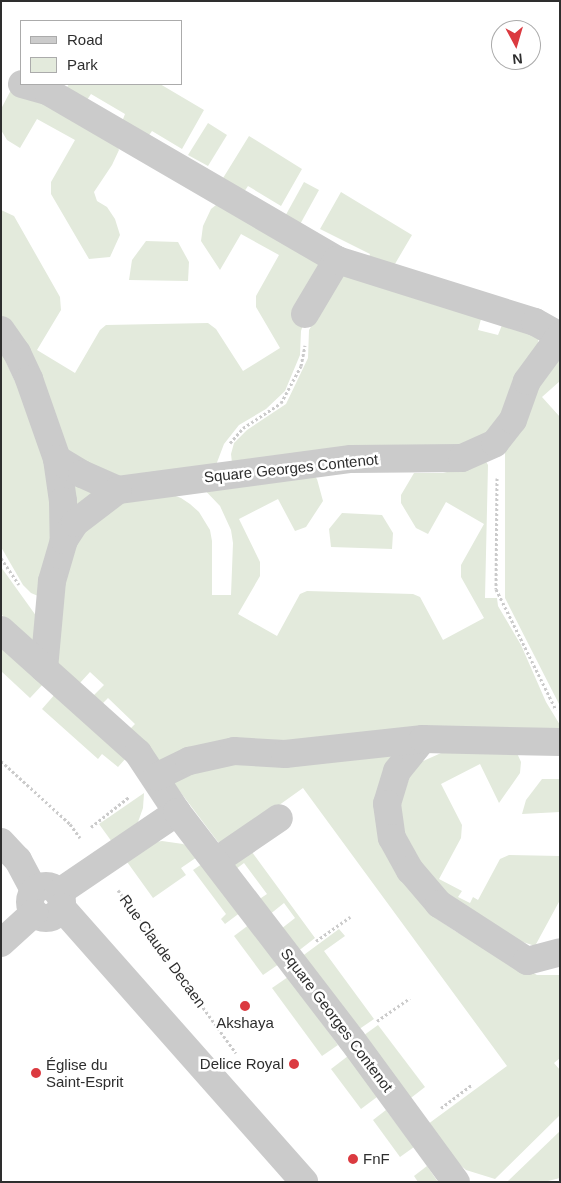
<!DOCTYPE html>
<html>
<head>
<meta charset="utf-8">
<style>
	body { margin:0 }
	#map { position:relative; width:561px; height:1183px; overflow:hidden; background:#fff; font-family:Helvetica,sans-serif }
	div>[style] { position:absolute }
	.green>* { inset:0; background:#e3eadc }
	.path>* { height:3px; margin-top:-1.5px; transform-origin:0; background:repeating-linear-gradient(90deg,#cbcbcb 0 2.5px,transparent 0 5px) }
	.minor>* { height:28px; margin:-14px; padding:0 14px; transform-origin:14px; border-radius:14px; background:#cbcbcb }
	.minor>.ring { margin:-14px; padding:0; box-sizing:content-box; background:none; border:28px solid #cbcbcb; border-radius:50% }
	.dots>* { width:14px; height:14px; translate:-50% -50%; box-sizing:border-box; border:2px solid #fff; border-radius:50% }
	span { translate:-50% -50%; white-space:nowrap; text-align:center; line-height:1.15; -webkit-text-stroke:5px #fff; paint-order:stroke }
	.street-label { font-size:15px; color:#2e2e2e }
	.poi-label { font-size:15px; color:#2e2e2e }
	.left { translate:0 -50%; text-align:left }
	.right { translate:-100% -50%; text-align:right }
	.frame { position:absolute; inset:0; border:2px solid #2e2e2e; pointer-events:none }
	.legend { position:absolute; left:20px; top:20px; width:162px; height:65px; box-sizing:border-box; background:#fff; border:1px solid #ababab; margin:0; padding:6px 9px; list-style:none; font-size:15px; color:#2e2e2e }
	.legend li { display:flex; align-items:center; gap:10px; height:25px }
	.legend b { width:25px; border:1px solid #ababab }
	.north { position:absolute; left:491px; top:20px; width:50px; height:50px; box-sizing:border-box; background:#fff; border:1px solid #ababab; border-radius:50%; rotate:174deg; font-size:14px; font-weight:700; line-height:20px; text-align:center; color:#2e2e2e }
	.north::after { content:''; display:block; margin:auto; width:18px; height:22px; background:#db3a40; clip-path:polygon(50% 0,100% 100%,50% 72%,0 100%) }
</style>
</head>
<body>
<div id="map">
	<div class="green">
		<i style="clip-path:polygon(69px 84px,160px 84px,204px 110px,182px 149px,152px 131px,145px 141px,120px 127px,125px 114px,91px 94px,85px 103px,64px 92px)"></i>
		<i style="clip-path:polygon(11px 90px,43px 100px,113px 138px,119px 150px,112px 165px,94px 192px,97px 201px,107px 207px,115px 219px,120px 235px,110px 257px,89px 259px,51px 194px,51px 182px,75px 140px,37px 119px,20px 148px,7px 140px,1px 130px,1px 109px)"></i>
		<i style="clip-path:polygon(208px 123px,227px 135px,208px 166px,188px 155px)"></i>
		<i style="clip-path:polygon(249px 136px,302px 169px,281px 206px,248px 186px,242px 195px,220px 183px)"></i>
		<i style="clip-path:polygon(304px 182px,319px 190px,298px 228px,283px 220px)"></i>
		<i style="clip-path:polygon(341px 192px,412px 235px,392px 269px,368px 261px,370px 254px,320px 229px)"></i>
		<i style="clip-path:polygon(221px 201px,322px 265px,301px 331px,300px 355px,285px 391px,266px 409px,239px 425px,224px 444px,216px 465px,117px 479px,89px 469px,64px 446px,1px 317px,1px 210px,14px 216px,60px 297px,61px 310px,37px 350px,75px 373px,100px 330px,106px 325px,208px 323px,216px 329px,243px 371px,280px 348px,256px 307px,256px 296px,279px 255px,241px 234px,220px 270px,201px 241px,203px 226px,211px 209px)"></i>
		<i style="clip-path:polygon(146px 241px,178px 242px,189px 262px,188px 281px,129px 280px,132px 260px)"></i>
		<i style="clip-path:polygon(345px 275px,481px 319px,478px 330px,498px 335px,502px 325px,539px 337px,537px 348px,513px 404px,475px 445px,232px 463px,231px 454px,234px 443px,247px 430px,286px 404px,308px 358px,309px 330px,340px 279px)"></i>
		<i style="clip-path:polygon(1px 351px,40px 436px,60px 518px,38px 596px,31px 593px,23px 585px,1px 547px)"></i>
		<i style="clip-path:polygon(560px 356px,560px 381px,542px 397px,560px 417px,560px 706px,505px 598px,505px 444px,534px 388px)"></i>
		<i style="clip-path:polygon(484px 458px,488px 465px,485px 598px,497px 598px,498px 606px,521px 645px,546px 702px,560px 725px,560px 733px,161px 768px,129px 730px,135px 724px,108px 698px,101px 705px,92px 697px,104px 685px,90px 672px,79px 684px,57px 662px,65px 557px,108px 504px,165px 492px,181px 498px,190px 504px,199px 512px,210px 530px,212px 541px,212px 595px,231px 595px,233px 543px,231px 530px,220px 506px,199px 484px,311px 472px,317px 479px,323px 501px,306px 527px,295px 531px,278px 499px,239px 519px,260px 562px,260px 576px,238px 614px,277px 636px,300px 594px,307px 591px,413px 594px,420px 597px,443px 640px,484px 618px,461px 577px,461px 565px,484px 524px,446px 502px,428px 534px,416px 528px,401px 503px,401px 495px,414px 473px,443px 473px,459px 469px)"></i>
		<i style="clip-path:polygon(62px 473px,102px 495px,74px 516px)"></i>
		<i style="clip-path:polygon(342px 513px,382px 515px,393px 533px,392px 549px,331px 547px,329px 529px)"></i>
		<i style="clip-path:polygon(1px 567px,42px 624px,33px 640px,29px 640px,1px 614px)"></i>
		<i style="clip-path:polygon(1px 642px,45px 682px,30px 698px,1px 671px)"></i>
		<i style="clip-path:polygon(56px 693px,127px 757px,118px 767px,102px 754px,98px 759px,42px 709px)"></i>
		<i style="clip-path:polygon(404px 748px,378px 797px,433px 916px,455px 931px,537px 975px,560px 975px,560px 1058px,554px 1063px,560px 1070px,560px 1115px,495px 1179px,466px 1170px,437px 1145px,424px 1127px,507px 1066px,303px 788px,229px 841px,218px 842px,169px 777px,191px 766px)"></i>
		<i style="clip-path:polygon(450px 749px,517px 753px,521px 762px,520px 773px,499px 803px,480px 764px,441px 784px,462px 825px,461px 838px,439px 879px,462px 891px,458px 897px,470px 903px,473px 897px,478px 900px,500px 859px,509px 855px,560px 856px,560px 900px,535px 946px,511px 938px,445px 895px,410px 852px,397px 813px,411px 773px,421px 762px)"></i>
		<i style="clip-path:polygon(542px 779px,560px 779px,560px 812px,522px 814px,526px 800px)"></i>
		<i style="clip-path:polygon(144px 793px,143px 808px,138px 822px,112px 842px,99px 824px)"></i>
		<i style="clip-path:polygon(162px 841px,183px 844px,194px 850px,200px 855px,181px 868px,186px 875px,153px 898px,125px 859px,151px 843px)"></i>
		<i style="clip-path:polygon(249px 848px,315px 938px,297px 952px,281px 929px,295px 918px,284px 903px,269px 915px,258px 900px,267px 894px,244px 863px,236px 869px,231px 861px)"></i>
		<i style="clip-path:polygon(205px 862px,241px 912px,225px 924px,221px 919px,226px 914px,193px 870px)"></i>
		<i style="clip-path:polygon(250px 924px,279px 964px,263px 975px,234px 936px)"></i>
		<i style="clip-path:polygon(339px 929px,345px 936px,324px 951px,374px 1019px,355px 1032px,301px 957px)"></i>
		<i style="clip-path:polygon(288px 977px,338px 1045px,322px 1056px,272px 988px)"></i>
		<i style="clip-path:polygon(378px 1025px,425px 1087px,407px 1101px,360px 1038px)"></i>
		<i style="clip-path:polygon(348px 1056px,377px 1097px,361px 1109px,331px 1069px)"></i>
		<i style="clip-path:polygon(386px 1110px,414px 1147px,400px 1157px,373px 1120px)"></i>
		<i style="clip-path:polygon(560px 1131px,560px 1178px,544px 1182px,508px 1181px)"></i>
		<i style="clip-path:polygon(427px 1166px,438px 1182px,418px 1182px,414px 1176px)"></i>
	</div>
	<div class="path">
		<i style="left:230px;top:443px;width:20px;rotate:-49deg"></i>
		<i style="left:243px;top:428px;width:45px;rotate:-33.3deg"></i>
		<i style="left:281px;top:403px;width:42px;rotate:-61.6deg"></i>
		<i style="left:301px;top:366px;width:21px;rotate:-79deg"></i>
		<i style="left:497px;top:478px;width:111px;rotate:90.5deg"></i>
		<i style="left:496px;top:589px;width:135px;rotate:63.6deg"></i>
		<i style="left:1px;top:558px;width:32px;rotate:56deg"></i>
		<i style="left:1px;top:761px;width:93px;rotate:42.4deg"></i>
		<i style="left:70px;top:824px;width:17px;rotate:54deg"></i>
		<i style="left:91px;top:827px;width:48px;rotate:-38.3deg"></i>
		<i style="left:118px;top:890px;width:201px;rotate:54.1deg"></i>
		<i style="left:316px;top:941px;width:42px;rotate:-35.2deg"></i>
		<i style="left:377px;top:1021px;width:40px;rotate:-34.9deg"></i>
		<i style="left:441px;top:1108px;width:39px;rotate:-37deg"></i>
	</div>
	<div class="minor">
		<i style="left:22px;top:84px;width:26px;rotate:16deg"></i>
		<i style="left:47px;top:91px;width:336px;rotate:30.2deg"></i>
		<i style="left:305px;top:314px;width:63px;rotate:-59.3deg"></i>
		<i style="left:337px;top:260px;width:207px;rotate:17.4deg"></i>
		<i style="left:535px;top:322px;width:29px;rotate:29deg"></i>
		<i style="left:1px;top:330px;width:28px;rotate:55deg"></i>
		<i style="left:17px;top:353px;width:29px;rotate:65deg"></i>
		<i style="left:29px;top:379px;width:85px;rotate:70.7deg"></i>
		<i style="left:57px;top:459px;width:42px;rotate:81.9deg"></i>
		<i style="left:63px;top:501px;width:39px;rotate:89deg"></i>
		<i style="left:64px;top:540px;width:43px;rotate:106.3deg"></i>
		<i style="left:52px;top:581px;width:88px;rotate:95.2deg"></i>
		<i style="left:57px;top:459px;width:29px;rotate:31deg"></i>
		<i style="left:82px;top:474px;width:39px;rotate:24deg"></i>
		<i style="left:118px;top:490px;width:235px;rotate:-7.6deg"></i>
		<i style="left:351px;top:459px;width:111px;rotate:-0.5deg"></i>
		<i style="left:462px;top:458px;width:36px;rotate:-24deg"></i>
		<i style="left:495px;top:443px;width:29px;rotate:-52deg"></i>
		<i style="left:513px;top:420px;width:41px;rotate:-70.3deg"></i>
		<i style="left:527px;top:381px;width:56px;rotate:-53.7deg"></i>
		<i style="left:64px;top:540px;width:20px;rotate:-57deg"></i>
		<i style="left:75px;top:523px;width:54px;rotate:-37.5deg"></i>
		<i style="left:1px;top:630px;width:184px;rotate:41.9deg"></i>
		<i style="left:138px;top:753px;width:71px;rotate:56.5deg"></i>
		<i style="left:423px;top:739px;width:41px;rotate:129.1deg"></i>
		<i style="left:397px;top:771px;width:34px;rotate:107deg"></i>
		<i style="left:387px;top:804px;width:34px;rotate:82deg"></i>
		<i style="left:392px;top:838px;width:37px;rotate:61deg"></i>
		<i style="left:410px;top:870px;width:45px;rotate:49.5deg"></i>
		<i style="left:439px;top:904px;width:105px;rotate:32.9deg"></i>
		<i style="left:527px;top:961px;width:34px;rotate:-15deg"></i>
		<i style="left:156px;top:777px;width:37px;rotate:-26deg"></i>
		<i style="left:189px;top:761px;width:46px;rotate:-12.5deg"></i>
		<i style="left:234px;top:751px;width:51px;rotate:3.4deg"></i>
		<i style="left:285px;top:754px;width:139px;rotate:-6.2deg"></i>
		<i style="left:423px;top:739px;width:137px;rotate:1.3deg"></i>
		<i style="left:1px;top:842px;width:25px;rotate:47deg"></i>
		<i style="left:18px;top:860px;width:34px;rotate:62deg"></i>
		<i style="left:216px;top:861px;width:76px;rotate:-34.3deg"></i>
		<i class="ring" style="left:30px;top:886px;width:4px;height:4px"></i>
		<i style="left:58px;top:893px;width:144px;rotate:-34.2deg"></i>
		<i style="left:177px;top:812px;width:287px;rotate:52.5deg"></i>
		<i style="left:352px;top:1040px;width:176px;rotate:53.8deg"></i>
		<i style="left:61px;top:907px;width:367px;rotate:48.5deg"></i>
		<i style="left:1px;top:943px;width:45px;rotate:-42.3deg"></i>
	</div>
	<div class="dots">
		<i style="left:245px;top:1006px;background:#db3a40"></i>
		<i style="left:294px;top:1064px;background:#db3a40"></i>
		<i style="left:36px;top:1073px;background:#db3a40"></i>
		<i style="left:353px;top:1159px;background:#db3a40"></i>
	</div>
	<div class="street-label">
		<span style="left:291px;top:468px;rotate:-6deg">Square Georges Contenot</span>
		<span style="left:163px;top:951px;rotate:54deg">Rue Claude Decaen</span>
		<span style="left:337px;top:1020px;rotate:53deg">Square Georges Contenot</span>
	</div>
	<div class="poi-label">
		<span style="left:245px;top:1023px">Akshaya</span>
		<span class="left" style="left:46px;top:1073px">Église du<br>Saint-Esprit</span>
		<span class="right" style="left:284px;top:1064px">Delice Royal</span>
		<span class="left" style="left:363px;top:1159px">FnF</span>
	</div>
	<div class="frame"></div>
	<ul class="legend">
	<li><b style="height:6px;background:#cbcbcb"></b>Road</li>
	<li><b style="height:14px;background:#e3eadc"></b>Park</li>
	</ul>
	<div class="north">N</div>
</div>
</body>
</html>
